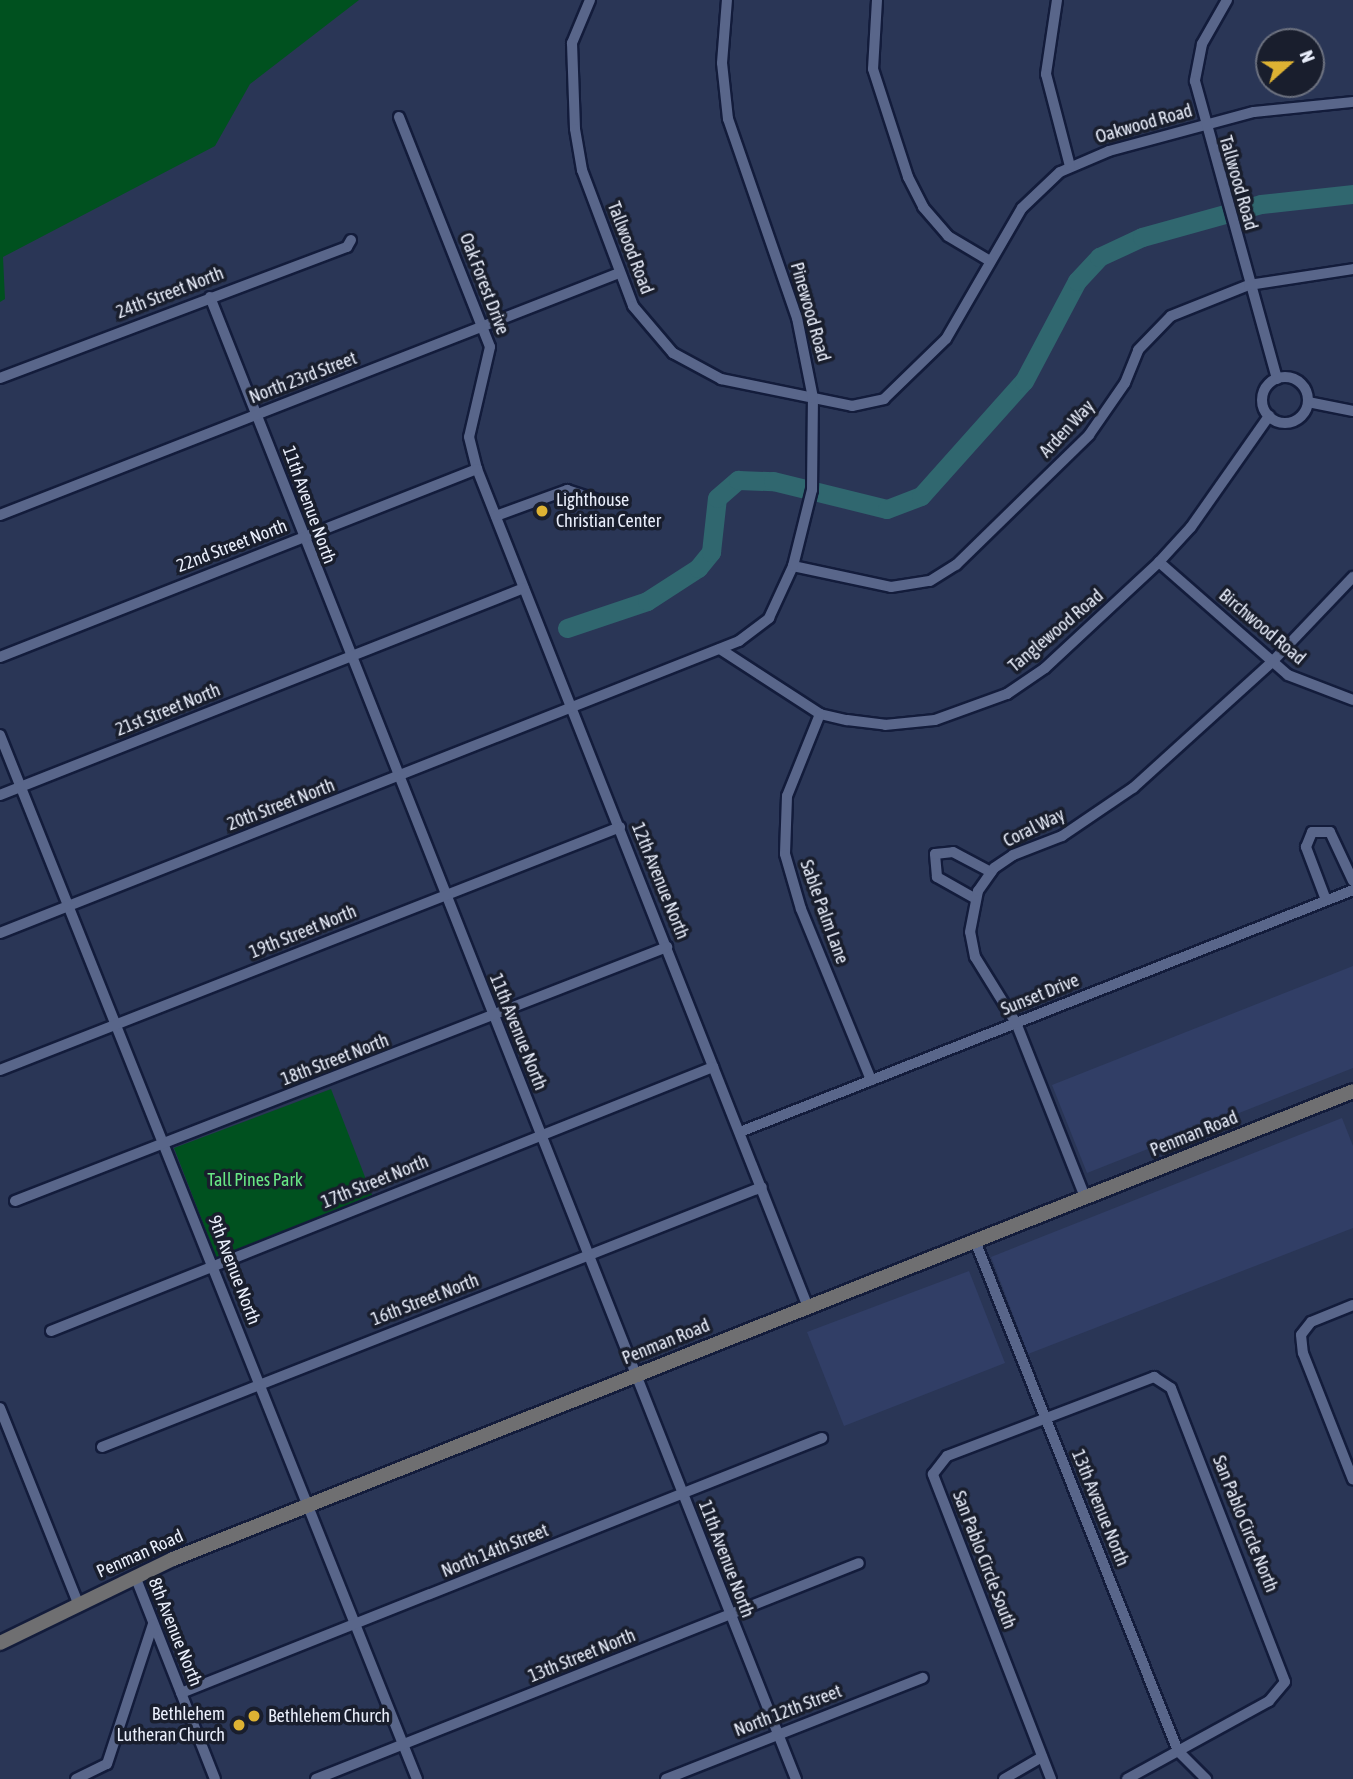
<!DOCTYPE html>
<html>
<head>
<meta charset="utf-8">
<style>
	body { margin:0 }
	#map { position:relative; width:1353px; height:1779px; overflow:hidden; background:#2a3656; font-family:"Asap Condensed",sans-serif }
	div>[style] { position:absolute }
	.built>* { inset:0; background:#313e66 }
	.green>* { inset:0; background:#00511f }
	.river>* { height:19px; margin:-9.5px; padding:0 9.5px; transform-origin:9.5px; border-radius:9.5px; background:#30676f }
	.roads { filter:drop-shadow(2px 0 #131c3b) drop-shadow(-2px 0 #131c3b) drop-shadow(0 2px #131c3b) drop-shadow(0 -2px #131c3b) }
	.street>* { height:10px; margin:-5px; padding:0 5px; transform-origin:5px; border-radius:5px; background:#59668a }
	.street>.ring { margin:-5px; padding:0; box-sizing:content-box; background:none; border:10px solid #59668a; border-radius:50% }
	.secondary>* { height:14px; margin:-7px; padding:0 7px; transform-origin:7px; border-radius:7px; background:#6f6f71 }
	.dots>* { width:19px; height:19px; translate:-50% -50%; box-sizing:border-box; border:4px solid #191e2d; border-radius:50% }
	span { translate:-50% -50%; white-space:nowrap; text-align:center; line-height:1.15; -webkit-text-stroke:7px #191e2d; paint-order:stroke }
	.street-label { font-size:18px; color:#e9eefb }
	.poi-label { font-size:18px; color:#e9eefb }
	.left { translate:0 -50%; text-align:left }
	.right { translate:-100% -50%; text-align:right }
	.park-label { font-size:18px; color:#68e885 }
	.north { position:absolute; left:1255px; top:28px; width:70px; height:70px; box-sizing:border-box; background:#191e2d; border:2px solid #6c717f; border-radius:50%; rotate:69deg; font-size:19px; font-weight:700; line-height:28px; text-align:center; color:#e9eefb }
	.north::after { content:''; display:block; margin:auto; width:24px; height:32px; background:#ddb233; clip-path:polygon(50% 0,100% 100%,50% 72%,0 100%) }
</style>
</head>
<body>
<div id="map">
	<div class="built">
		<i style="clip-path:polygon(1353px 966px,1353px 1068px,1087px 1173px,1052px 1085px)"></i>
		<i style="clip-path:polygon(1342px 1118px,1353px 1146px,1353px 1228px,1028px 1354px,991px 1257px)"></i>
		<i style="clip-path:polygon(969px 1271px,1005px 1363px,844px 1426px,807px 1332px)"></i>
	</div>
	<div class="green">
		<i style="clip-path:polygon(0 0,359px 0,250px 84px,215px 146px,3px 257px,5px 299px,0 302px)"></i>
		<i style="clip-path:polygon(331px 1089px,372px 1195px,217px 1259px,174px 1148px)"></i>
	</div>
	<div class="river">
		<i style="left:567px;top:628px;width:84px;rotate:-18.6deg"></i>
		<i style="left:647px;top:601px;width:61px;rotate:-32.9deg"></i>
		<i style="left:698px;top:568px;width:21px;rotate:-51deg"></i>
		<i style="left:711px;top:552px;width:54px;rotate:-83.7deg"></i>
		<i style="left:717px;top:498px;width:28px;rotate:-41deg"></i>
		<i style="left:738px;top:480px;width:35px;rotate:2deg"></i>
		<i style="left:773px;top:481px;width:117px;rotate:13.8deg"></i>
		<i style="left:887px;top:509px;width:36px;rotate:-21deg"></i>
		<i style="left:921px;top:496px;width:154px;rotate:-48.2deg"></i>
		<i style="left:1024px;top:381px;width:113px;rotate:-62.1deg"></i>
		<i style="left:1077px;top:281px;width:33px;rotate:-47deg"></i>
		<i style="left:1099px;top:257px;width:47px;rotate:-24.9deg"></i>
		<i style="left:1142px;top:237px;width:123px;rotate:-15.5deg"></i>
		<i style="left:1261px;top:204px;width:93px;rotate:-6.2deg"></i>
	</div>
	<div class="roads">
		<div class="street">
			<i style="left:590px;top:0;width:47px;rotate:112.7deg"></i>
			<i style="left:572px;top:43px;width:86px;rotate:88deg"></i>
			<i style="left:575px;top:129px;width:42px;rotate:80.3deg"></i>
			<i style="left:582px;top:170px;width:145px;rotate:69.4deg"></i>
			<i style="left:633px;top:306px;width:62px;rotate:49.6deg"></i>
			<i style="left:673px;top:353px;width:55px;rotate:28.4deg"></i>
			<i style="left:721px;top:379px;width:134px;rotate:11.6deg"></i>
			<i style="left:852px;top:406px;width:33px;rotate:-12deg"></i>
			<i style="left:884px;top:399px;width:86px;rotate:-44.1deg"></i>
			<i style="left:946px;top:339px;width:151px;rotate:-59.9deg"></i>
			<i style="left:1022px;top:208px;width:52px;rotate:-43.5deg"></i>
			<i style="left:1060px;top:172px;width:53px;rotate:-23.2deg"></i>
			<i style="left:1109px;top:151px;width:150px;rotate:-15.1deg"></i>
			<i style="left:1254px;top:112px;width:100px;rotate:-5.8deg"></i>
			<i style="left:877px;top:0;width:69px;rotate:93.3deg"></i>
			<i style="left:873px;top:69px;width:114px;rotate:72deg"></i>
			<i style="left:908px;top:177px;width:34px;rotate:63deg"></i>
			<i style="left:923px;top:207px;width:38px;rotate:49deg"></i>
			<i style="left:948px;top:236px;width:49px;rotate:30.8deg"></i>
			<i style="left:1057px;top:0;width:75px;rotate:98.5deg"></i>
			<i style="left:1046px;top:74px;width:95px;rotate:75.4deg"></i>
			<i style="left:1227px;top:0;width:51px;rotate:119.6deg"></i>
			<i style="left:1202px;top:44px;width:38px;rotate:101deg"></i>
			<i style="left:1195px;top:81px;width:309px;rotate:74.6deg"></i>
			<i style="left:399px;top:117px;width:247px;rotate:68.4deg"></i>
			<i style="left:490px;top:347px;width:92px;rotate:103.1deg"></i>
			<i style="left:469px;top:437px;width:33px;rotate:76deg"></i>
			<i style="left:477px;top:469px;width:901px;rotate:68.45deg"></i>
			<i style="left:210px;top:297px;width:1594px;rotate:68.43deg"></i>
			<i class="ring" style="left:1262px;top:377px;width:36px;height:36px"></i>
			<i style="left:0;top:378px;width:371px;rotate:-20.7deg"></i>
			<i style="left:347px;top:247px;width:8px;rotate:-60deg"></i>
			<i style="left:1308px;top:402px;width:46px;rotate:11.3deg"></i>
			<i style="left:0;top:515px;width:665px;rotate:-21.35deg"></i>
			<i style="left:496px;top:516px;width:76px;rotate:-20.1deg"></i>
			<i style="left:567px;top:490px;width:38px;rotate:18deg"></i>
			<i style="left:1159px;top:562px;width:171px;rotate:41.2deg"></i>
			<i style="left:1288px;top:675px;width:70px;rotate:21deg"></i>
			<i style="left:793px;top:566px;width:100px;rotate:12.1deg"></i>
			<i style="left:891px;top:587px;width:39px;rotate:-9deg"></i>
			<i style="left:930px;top:581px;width:31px;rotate:-32deg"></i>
			<i style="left:956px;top:565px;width:186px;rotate:-44.3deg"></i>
			<i style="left:1089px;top:435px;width:63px;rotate:-55.3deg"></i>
			<i style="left:1125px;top:383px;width:35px;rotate:-68deg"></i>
			<i style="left:1138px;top:350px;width:47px;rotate:-45.9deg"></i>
			<i style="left:1171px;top:316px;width:84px;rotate:-21.7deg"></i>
			<i style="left:1249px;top:285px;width:105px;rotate:-8.7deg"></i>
			<i style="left:720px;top:649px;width:119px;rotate:33deg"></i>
			<i style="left:820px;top:714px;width:28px;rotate:13deg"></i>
			<i style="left:847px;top:720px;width:38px;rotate:7deg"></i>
			<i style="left:885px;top:725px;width:50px;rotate:-5.7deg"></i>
			<i style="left:935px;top:720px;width:77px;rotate:-19.9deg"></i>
			<i style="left:1007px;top:694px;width:46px;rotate:-34.4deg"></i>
			<i style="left:1045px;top:668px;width:156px;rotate:-42.9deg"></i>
			<i style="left:1159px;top:562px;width:47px;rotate:-47.6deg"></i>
			<i style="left:1191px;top:527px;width:136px;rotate:-54.9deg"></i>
			<i style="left:0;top:657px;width:513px;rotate:-21.51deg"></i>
			<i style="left:820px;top:714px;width:88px;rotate:111.9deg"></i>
			<i style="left:787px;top:796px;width:58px;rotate:92deg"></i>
			<i style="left:785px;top:854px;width:57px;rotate:73.8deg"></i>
			<i style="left:801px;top:909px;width:185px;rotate:67.7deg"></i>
			<i style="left:0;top:735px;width:1124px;rotate:68.23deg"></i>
			<i style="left:0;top:795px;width:563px;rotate:-21.56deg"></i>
			<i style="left:976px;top:899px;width:45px;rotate:-150.6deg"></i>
			<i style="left:937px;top:877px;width:23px;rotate:-95deg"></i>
			<i style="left:935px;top:854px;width:18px;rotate:-6deg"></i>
			<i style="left:953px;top:852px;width:43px;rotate:27.8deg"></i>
			<i style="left:1326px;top:900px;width:57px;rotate:-110.7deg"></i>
			<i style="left:1306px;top:847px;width:16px;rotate:-68deg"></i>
			<i style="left:1312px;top:832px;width:18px"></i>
			<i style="left:1330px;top:832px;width:54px;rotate:64.9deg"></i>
			<i style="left:0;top:933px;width:795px;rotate:-21.56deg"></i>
			<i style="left:739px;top:641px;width:38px;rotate:-37deg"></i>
			<i style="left:769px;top:618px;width:57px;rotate:-65.2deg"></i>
			<i style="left:793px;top:566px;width:78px;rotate:-76deg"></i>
			<i style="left:812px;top:490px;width:92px;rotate:-89.4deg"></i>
			<i style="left:813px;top:398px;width:82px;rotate:-101.3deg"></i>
			<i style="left:797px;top:318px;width:211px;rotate:-109.1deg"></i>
			<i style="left:728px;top:119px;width:56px;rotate:-96.1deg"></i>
			<i style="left:722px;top:63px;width:63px;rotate:-85.5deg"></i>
			<i style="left:0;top:1070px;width:666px;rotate:-21.4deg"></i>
			<i style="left:740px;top:1132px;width:659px;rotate:-21.54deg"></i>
			<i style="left:1085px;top:1197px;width:187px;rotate:-111.6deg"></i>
			<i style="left:1016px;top:1023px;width:78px;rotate:-121.8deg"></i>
			<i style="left:975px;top:957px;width:25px;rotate:-101deg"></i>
			<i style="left:970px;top:932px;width:42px;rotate:-79deg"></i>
			<i style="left:978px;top:891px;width:28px;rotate:-55deg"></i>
			<i style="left:994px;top:868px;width:23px;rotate:-34deg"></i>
			<i style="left:1013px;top:855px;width:53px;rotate:-21.2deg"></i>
			<i style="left:1062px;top:836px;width:86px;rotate:-34.1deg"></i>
			<i style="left:1133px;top:788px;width:186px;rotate:-42.2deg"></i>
			<i style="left:1271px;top:663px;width:119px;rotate:-46.4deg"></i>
			<i style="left:15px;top:1201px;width:700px;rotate:-21.28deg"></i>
			<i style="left:975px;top:1241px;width:549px;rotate:68.3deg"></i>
			<i style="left:1178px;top:1751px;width:40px;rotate:45deg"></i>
			<i style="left:1353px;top:1305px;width:45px;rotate:158deg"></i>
			<i style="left:1311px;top:1322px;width:16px;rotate:128deg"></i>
			<i style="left:1301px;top:1335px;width:18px;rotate:84deg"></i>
			<i style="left:1303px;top:1353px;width:136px;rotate:68.5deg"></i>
			<i style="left:51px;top:1331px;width:713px;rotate:-21.74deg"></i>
			<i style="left:0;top:1408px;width:210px;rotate:68.2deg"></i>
			<i style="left:102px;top:1447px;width:709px;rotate:-21.5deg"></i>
			<i style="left:135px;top:1576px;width:218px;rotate:68.5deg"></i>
			<i style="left:181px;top:1693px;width:690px;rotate:-21.69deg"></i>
			<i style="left:76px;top:1779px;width:34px;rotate:-26deg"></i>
			<i style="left:107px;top:1764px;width:147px;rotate:-71.8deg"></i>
			<i style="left:316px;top:1779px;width:584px;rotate:-21.69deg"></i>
			<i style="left:666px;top:1779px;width:276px;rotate:-21.5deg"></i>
			<i style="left:1004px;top:1779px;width:44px;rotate:-30.1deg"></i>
			<i style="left:1051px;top:1779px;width:327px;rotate:-111.2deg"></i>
			<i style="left:933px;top:1474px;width:23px;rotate:-52deg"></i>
			<i style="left:947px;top:1456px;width:222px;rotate:-20.9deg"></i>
			<i style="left:1154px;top:1377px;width:20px;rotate:33deg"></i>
			<i style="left:1171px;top:1388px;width:315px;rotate:68.8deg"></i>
			<i style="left:1285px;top:1682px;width:25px;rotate:130deg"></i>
			<i style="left:1269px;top:1701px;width:162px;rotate:151.2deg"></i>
		</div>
		<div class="secondary">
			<i style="left:0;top:1643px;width:192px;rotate:-25.9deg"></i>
			<i style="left:173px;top:1559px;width:1269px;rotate:-21.63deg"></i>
		</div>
	</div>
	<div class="dots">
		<i style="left:542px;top:511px;background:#ddb233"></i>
		<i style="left:254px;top:1716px;background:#ddb233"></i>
		<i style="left:239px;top:1725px;background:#ddb233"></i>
	</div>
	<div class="street-label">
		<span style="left:1144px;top:124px;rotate:-16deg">Oakwood Road</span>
		<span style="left:1238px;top:183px;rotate:74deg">Tallwood Road</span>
		<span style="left:630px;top:248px;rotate:69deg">Tallwood Road</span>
		<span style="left:484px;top:284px;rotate:69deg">Oak Forest Drive</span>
		<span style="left:170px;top:293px;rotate:-21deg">24th Street North</span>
		<span style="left:810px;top:312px;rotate:74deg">Pinewood Road</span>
		<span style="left:303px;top:378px;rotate:-21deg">North 23rd Street</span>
		<span style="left:1067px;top:429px;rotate:-47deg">Arden Way</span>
		<span style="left:309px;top:505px;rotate:70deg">11th Avenue North</span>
		<span style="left:232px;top:546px;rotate:-21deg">22nd Street North</span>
		<span style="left:1262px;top:627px;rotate:40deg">Birchwood Road</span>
		<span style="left:1056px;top:631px;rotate:-40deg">Tanglewood Road</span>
		<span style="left:168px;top:710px;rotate:-22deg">21st Street North</span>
		<span style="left:281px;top:805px;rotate:-21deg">20th Street North</span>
		<span style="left:1034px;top:828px;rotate:-26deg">Coral Way</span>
		<span style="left:660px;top:881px;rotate:68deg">12th Avenue North</span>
		<span style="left:824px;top:912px;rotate:70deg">Sable Palm Lane</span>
		<span style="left:303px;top:932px;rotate:-22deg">19th Street North</span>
		<span style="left:1040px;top:995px;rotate:-22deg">Sunset Drive</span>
		<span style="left:518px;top:1032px;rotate:68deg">11th Avenue North</span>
		<span style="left:335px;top:1060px;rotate:-21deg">18th Street North</span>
		<span style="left:1194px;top:1134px;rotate:-22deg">Penman Road</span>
		<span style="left:375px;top:1182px;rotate:-22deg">17th Street North</span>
		<span style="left:234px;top:1270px;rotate:69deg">9th Avenue North</span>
		<span style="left:425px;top:1300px;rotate:-21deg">16th Street North</span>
		<span style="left:666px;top:1342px;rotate:-22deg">Penman Road</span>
		<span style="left:1100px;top:1508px;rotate:68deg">13th Avenue North</span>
		<span style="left:1245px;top:1524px;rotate:68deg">San Pablo Circle North</span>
		<span style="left:495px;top:1551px;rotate:-22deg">North 14th Street</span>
		<span style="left:140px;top:1554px;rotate:-24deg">Penman Road</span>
		<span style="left:726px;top:1559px;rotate:69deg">11th Avenue North</span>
		<span style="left:984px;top:1560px;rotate:69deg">San Pablo Circle South</span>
		<span style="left:175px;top:1632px;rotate:68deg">8th Avenue North</span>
		<span style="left:582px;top:1656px;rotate:-22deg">13th Street North</span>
		<span style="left:788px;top:1711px;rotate:-21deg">North 12th Street</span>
	</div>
	<div class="poi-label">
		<span class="left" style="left:556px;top:511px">Lighthouse<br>Christian Center</span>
		<span class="right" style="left:225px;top:1725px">Bethlehem<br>Lutheran Church</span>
		<span class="left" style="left:268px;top:1716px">Bethlehem Church</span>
	</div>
	<div class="park-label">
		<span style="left:255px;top:1180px">Tall Pines Park</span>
	</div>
	<div class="north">N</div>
</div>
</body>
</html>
